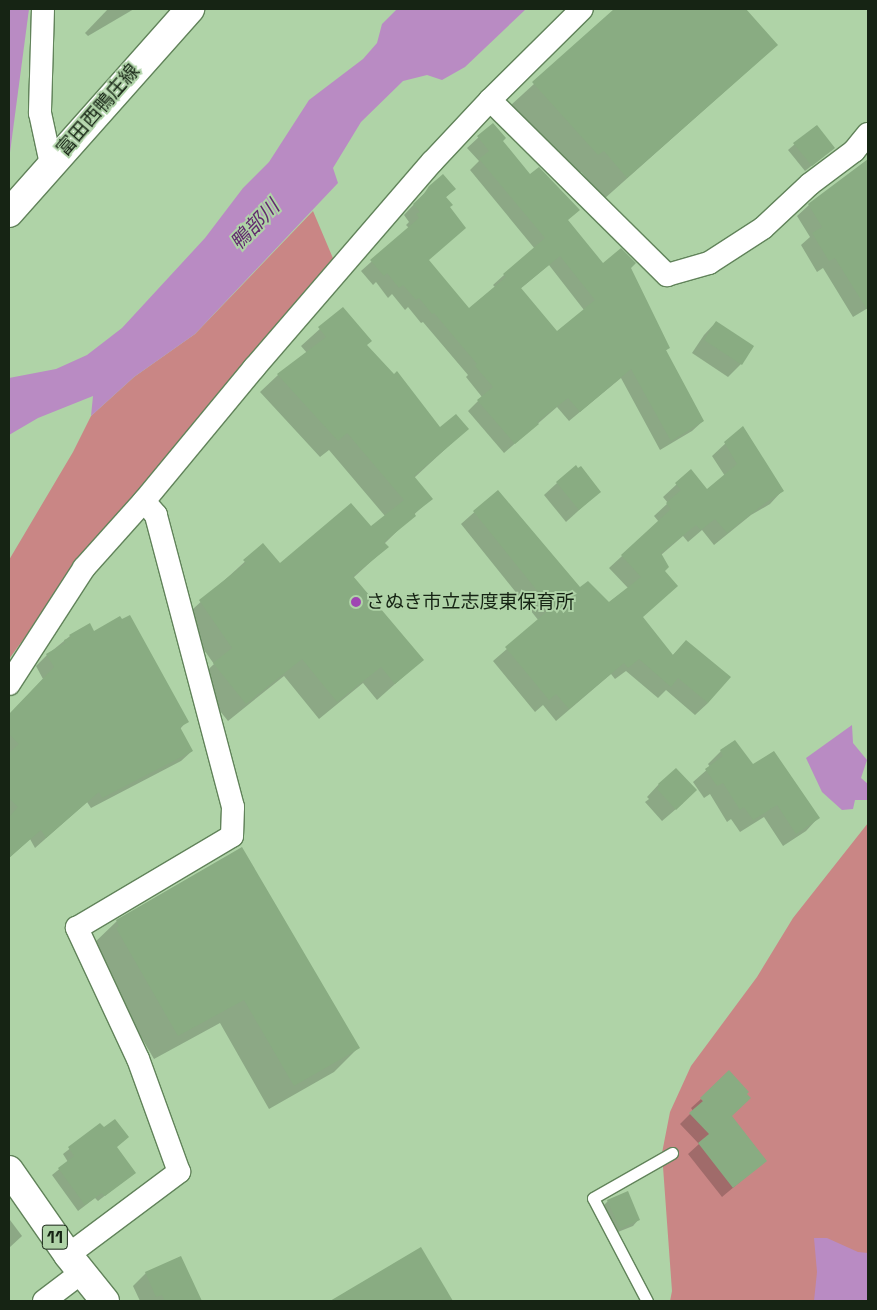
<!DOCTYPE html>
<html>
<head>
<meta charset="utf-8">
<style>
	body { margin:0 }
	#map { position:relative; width:877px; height:1310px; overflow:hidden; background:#afd3a7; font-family:"Space Grotesk","Noto Sans JP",sans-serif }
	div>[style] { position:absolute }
	.green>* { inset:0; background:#c98685 }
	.water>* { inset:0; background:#b98bc3 }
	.shadow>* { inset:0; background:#0003 }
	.building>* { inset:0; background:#89ac82 }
	.roads { filter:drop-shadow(1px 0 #61835a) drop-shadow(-1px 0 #61835a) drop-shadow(0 1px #61835a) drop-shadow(0 -1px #61835a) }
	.service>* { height:11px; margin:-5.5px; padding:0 5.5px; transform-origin:5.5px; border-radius:5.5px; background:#fff }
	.minor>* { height:22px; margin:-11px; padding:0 11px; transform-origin:11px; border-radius:11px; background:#fff }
	.secondary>* { height:28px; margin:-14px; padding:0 14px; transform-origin:14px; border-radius:14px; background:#fff }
	.trunk>* { height:28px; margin:-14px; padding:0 14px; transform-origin:14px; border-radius:14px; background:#fff }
	.dots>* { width:14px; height:14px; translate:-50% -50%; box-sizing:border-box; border:2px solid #afd3a7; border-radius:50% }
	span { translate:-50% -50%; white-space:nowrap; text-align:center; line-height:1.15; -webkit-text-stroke:4px #afd3a7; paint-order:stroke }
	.shield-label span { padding:1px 4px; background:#afd3a7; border:1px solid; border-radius:4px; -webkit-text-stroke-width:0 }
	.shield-label { font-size:18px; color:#162414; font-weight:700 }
	.street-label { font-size:19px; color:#162414 }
	.poi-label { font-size:19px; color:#162414 }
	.left { translate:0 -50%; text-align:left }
	.water-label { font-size:20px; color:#622a6e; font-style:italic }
	.frame { position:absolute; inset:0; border:10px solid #162414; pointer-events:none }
</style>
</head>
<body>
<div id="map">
	<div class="green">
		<i style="clip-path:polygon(313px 211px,335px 263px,74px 570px,9px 659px,9px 560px,73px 452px,91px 416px,134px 377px,195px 334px)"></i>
		<i style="clip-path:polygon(868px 823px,868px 1301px,670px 1301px,672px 1291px,662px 1153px,670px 1112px,691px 1066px,757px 977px,793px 918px)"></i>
	</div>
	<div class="water">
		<i style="clip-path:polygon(9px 9px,29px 9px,9px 160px)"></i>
		<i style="clip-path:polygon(397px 9px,526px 9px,465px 67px,442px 80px,427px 75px,403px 81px,361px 122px,333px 168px,338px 183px,195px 334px,134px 377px,91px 416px,93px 396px,38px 418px,9px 435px,9px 378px,56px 369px,87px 355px,122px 328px,205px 238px,243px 188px,269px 162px,309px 100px,363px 59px,377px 43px,382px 24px)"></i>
		<i style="clip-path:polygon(852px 725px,853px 743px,867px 760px,861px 778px,868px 784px,868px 800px,855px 800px,853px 809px,842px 810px,822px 792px,806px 758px)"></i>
		<i style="clip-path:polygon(814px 1238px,827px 1238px,858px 1252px,868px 1253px,868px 1301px,814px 1301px,817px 1272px)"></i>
	</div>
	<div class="shadow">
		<i style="clip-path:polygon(108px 9px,134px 9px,88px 36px,85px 33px)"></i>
		<i style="clip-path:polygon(616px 9px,744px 9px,777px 45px,604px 199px,581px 172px,575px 176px,511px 105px)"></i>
		<i style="clip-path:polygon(evenodd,493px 124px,501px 141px,603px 265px,630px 268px,669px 348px,665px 351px,703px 421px,692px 431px,660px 450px,621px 378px,569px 421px,557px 407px,504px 453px,468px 411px,482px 397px,466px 377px,468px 375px,423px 322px,421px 323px,408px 307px,405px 310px,392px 294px,388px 298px,376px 282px,373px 285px,361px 271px,409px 228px,406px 225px,409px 222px,404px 215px,430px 187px,454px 189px,445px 198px,449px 207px,428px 261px,469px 309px,495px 287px,493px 285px,504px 275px,535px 249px,470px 170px,479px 161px,467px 148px,493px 124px,549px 265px,584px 310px,557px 332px,520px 289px,549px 265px)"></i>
		<i style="clip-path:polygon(816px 126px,834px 148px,805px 171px,788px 150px)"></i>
		<i style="clip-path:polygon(868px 160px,868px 308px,853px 317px,823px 268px,817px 272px,801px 245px,810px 237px,797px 216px,809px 205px)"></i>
		<i style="clip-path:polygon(343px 308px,365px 346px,440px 429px,467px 429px,414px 478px,431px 498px,384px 544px,387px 547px,353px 578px,422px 660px,377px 700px,363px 683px,319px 719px,284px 676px,228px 721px,196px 681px,214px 664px,182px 619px,263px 545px,279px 564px,371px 528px,385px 516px,329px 450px,320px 457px,260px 392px,278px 375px,307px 353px,301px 346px)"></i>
		<i style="clip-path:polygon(716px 322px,753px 347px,741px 364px,728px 377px,692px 353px,704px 335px)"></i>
		<i style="clip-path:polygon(743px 427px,782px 491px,770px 504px,751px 515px,714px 545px,702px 530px,688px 542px,683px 536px,661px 555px,663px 572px,642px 618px,672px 656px,686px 641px,708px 703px,695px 715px,666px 690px,658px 698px,626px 671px,615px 679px,611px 674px,556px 721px,543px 705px,535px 712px,493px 661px,539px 621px,461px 524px,498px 491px,580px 588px,608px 603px,628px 588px,609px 568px,659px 522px,654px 516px,668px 503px,663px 497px,691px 471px,707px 490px,725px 476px,712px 456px)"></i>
		<i style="clip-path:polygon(557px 483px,599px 492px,566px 522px,544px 495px)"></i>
		<i style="clip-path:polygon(94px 633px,187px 721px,180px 729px,192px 751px,181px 761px,91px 808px,87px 802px,35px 848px,30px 839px,9px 858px,9px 715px,43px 679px,36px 666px,47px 655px,70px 636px)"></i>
		<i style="clip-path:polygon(721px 751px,752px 766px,818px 818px,806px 831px,783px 846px,764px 817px,740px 832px,731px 819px,727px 822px,710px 794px,704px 798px,693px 782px,710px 767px,708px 764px)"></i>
		<i style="clip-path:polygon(659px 784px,683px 803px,662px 821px,645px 802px,649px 799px,647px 797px)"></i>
		<i style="clip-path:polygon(117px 921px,358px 1048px,334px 1072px,269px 1109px,220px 1023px,154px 1059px,92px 953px,92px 945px)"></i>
		<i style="clip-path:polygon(701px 1099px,765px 1161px,722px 1197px,688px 1154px,699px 1144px,680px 1124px,693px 1111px,691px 1108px)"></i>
		<i style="clip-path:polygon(100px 1125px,116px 1147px,128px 1178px,98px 1201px,95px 1198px,78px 1211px,52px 1175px,68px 1162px,63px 1154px)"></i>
		<i style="clip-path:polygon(608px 1201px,639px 1219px,633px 1226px,613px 1234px,602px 1207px)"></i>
		<i style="clip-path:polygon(10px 1220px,22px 1236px,9px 1248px,9px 1221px)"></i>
		<i style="clip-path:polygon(421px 1249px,452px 1301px,333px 1301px)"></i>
		<i style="clip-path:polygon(180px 1257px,201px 1301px,140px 1301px,133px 1286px,146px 1273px)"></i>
	</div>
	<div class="building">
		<i style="clip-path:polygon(614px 9px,746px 9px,778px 45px,627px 178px,604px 151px,598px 155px,532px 82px)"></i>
		<i style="clip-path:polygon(evenodd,493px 123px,506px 138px,503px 141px,530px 174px,539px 167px,580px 210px,568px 220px,603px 263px,621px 248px,636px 263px,631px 268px,670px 348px,666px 350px,704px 421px,671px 441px,631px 369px,580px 412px,568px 398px,537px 422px,539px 424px,515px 444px,477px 400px,493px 387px,475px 366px,477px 364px,434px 313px,432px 314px,419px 298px,416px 300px,403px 285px,399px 288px,387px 273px,384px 276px,370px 260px,419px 218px,416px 214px,420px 212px,413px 204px,424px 194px,429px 186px,443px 174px,456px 189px,446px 197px,453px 205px,450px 207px,466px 228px,429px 260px,469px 308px,506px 277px,503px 274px,545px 238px,479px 159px,489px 151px,477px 136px,493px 123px,560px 256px,595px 300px,557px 331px,521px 288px,560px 256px)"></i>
		<i style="clip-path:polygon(817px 125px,835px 148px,812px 166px,793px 143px)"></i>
		<i style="clip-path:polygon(868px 159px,868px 311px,835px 258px,829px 261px,812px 233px,822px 227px,808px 204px)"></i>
		<i style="clip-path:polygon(343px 307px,372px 341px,367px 345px,394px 374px,397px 371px,440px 427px,456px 414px,469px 429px,414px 476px,433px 499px,415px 513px,413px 511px,416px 516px,384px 542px,389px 547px,353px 576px,424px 660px,395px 684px,381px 667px,337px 702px,302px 659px,246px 704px,213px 663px,232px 648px,199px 600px,246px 563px,243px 560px,263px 543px,280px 563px,351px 503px,371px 526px,404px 500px,347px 433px,338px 441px,277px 374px,326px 337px,318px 327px)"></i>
		<i style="clip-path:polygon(716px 321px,754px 346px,742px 365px,704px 340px)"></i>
		<i style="clip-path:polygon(743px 426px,784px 491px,765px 503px,727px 533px,715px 519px,701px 530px,696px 525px,661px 553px,669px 567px,665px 571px,678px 586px,643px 617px,673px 655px,686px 640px,731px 677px,708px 703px,678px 678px,671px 687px,639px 659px,628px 668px,624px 663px,569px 709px,556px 694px,549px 700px,505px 647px,551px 608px,473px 511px,498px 490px,580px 587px,588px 581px,609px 602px,641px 577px,621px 555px,671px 509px,666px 503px,681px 490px,675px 483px,691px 469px,707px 489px,737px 464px,724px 442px)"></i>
		<i style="clip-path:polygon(576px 465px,578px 468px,581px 466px,601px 492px,579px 510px,556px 482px)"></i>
		<i style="clip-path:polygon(130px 615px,189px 722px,180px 727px,193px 751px,102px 798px,99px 792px,46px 838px,41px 830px,9px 858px,9px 817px,18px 807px,9px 798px,9px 753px,19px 744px,9px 734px,9px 714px,54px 667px,46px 654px,65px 643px,64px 640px,71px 637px,69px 635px,90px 623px,94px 631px,120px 616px,122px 619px)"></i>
		<i style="clip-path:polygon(735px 740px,753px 764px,774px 751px,820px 818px,796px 834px,777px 805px,753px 820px,744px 807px,740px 810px,723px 783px,717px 786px,705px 769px,723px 756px,720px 750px)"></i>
		<i style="clip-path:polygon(676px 768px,697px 790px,676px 810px,657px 789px,660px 786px,658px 784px)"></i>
		<i style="clip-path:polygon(242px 847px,360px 1048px,294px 1086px,244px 1000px,178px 1036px,116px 928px,119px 926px,116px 920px)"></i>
		<i style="clip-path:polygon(729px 1070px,749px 1092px,747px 1094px,751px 1098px,732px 1116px,767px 1161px,733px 1188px,698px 1143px,709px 1134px,689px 1113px,703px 1101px,700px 1098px)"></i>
		<i style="clip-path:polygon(115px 1119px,129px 1137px,117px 1147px,136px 1173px,105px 1196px,102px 1193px,85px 1205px,58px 1168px,74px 1156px,68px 1147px,100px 1123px,104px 1127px)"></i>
		<i style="clip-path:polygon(628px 1191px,640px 1220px,620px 1229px,607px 1200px)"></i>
		<i style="clip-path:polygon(421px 1247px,453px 1301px,330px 1301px)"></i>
		<i style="clip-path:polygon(181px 1256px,202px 1301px,165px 1301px,162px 1295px,156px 1297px,145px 1272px)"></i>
	</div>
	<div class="roads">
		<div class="service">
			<i style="left:647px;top:1301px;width:116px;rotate:-117.7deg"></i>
			<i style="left:593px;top:1198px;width:91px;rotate:-29.7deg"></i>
		</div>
		<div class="minor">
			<i style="left:43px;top:9px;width:104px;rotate:91.7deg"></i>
			<i style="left:40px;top:113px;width:52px;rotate:77.8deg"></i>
			<i style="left:490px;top:100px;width:249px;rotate:44.7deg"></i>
			<i style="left:667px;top:275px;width:44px;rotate:-15.9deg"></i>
			<i style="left:709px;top:263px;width:64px;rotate:-32.9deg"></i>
			<i style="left:763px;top:228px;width:64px;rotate:-43.1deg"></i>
			<i style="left:810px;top:184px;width:55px;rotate:-36.9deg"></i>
			<i style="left:854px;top:151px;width:22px;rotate:-51deg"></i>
			<i style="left:9px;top:684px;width:138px;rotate:-57.1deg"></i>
			<i style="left:84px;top:568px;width:90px;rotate:-48.2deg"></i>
			<i style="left:144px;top:501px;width:173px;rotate:-50.4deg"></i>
			<i style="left:254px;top:368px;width:272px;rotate:-49.2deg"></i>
			<i style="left:432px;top:162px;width:85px;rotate:-46.9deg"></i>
			<i style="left:490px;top:100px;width:129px;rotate:-44.7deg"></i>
			<i style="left:68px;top:1255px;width:139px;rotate:-36.8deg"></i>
			<i style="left:179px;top:1172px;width:120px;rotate:-109.9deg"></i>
			<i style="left:138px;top:1059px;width:145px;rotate:-115deg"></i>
			<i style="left:77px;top:928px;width:180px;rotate:-30.7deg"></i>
			<i style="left:232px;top:836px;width:29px;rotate:-88deg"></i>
			<i style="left:233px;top:807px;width:302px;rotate:-104.8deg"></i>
			<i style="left:156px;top:515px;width:18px;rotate:-131deg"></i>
			<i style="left:44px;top:1301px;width:48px;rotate:-37.3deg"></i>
		</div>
		<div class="secondary">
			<i style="left:9px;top:213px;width:273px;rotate:-48.4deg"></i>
		</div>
		<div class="trunk">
			<i style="left:9px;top:1170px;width:103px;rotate:55.2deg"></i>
			<i style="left:68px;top:1255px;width:59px;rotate:51.2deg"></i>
		</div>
	</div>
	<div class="dots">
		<i style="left:356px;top:602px;background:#9f46b2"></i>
	</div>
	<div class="shield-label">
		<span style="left:55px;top:1237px">11</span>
	</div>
	<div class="street-label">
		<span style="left:98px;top:110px;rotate:-49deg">富田西鴨庄線</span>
	</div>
	<div class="poi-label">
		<span class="left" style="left:366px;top:602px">さぬき市立志度東保育所</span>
	</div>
	<div class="water-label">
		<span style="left:255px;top:225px;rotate:-46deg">鴨部川</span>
	</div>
	<div class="frame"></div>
</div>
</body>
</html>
